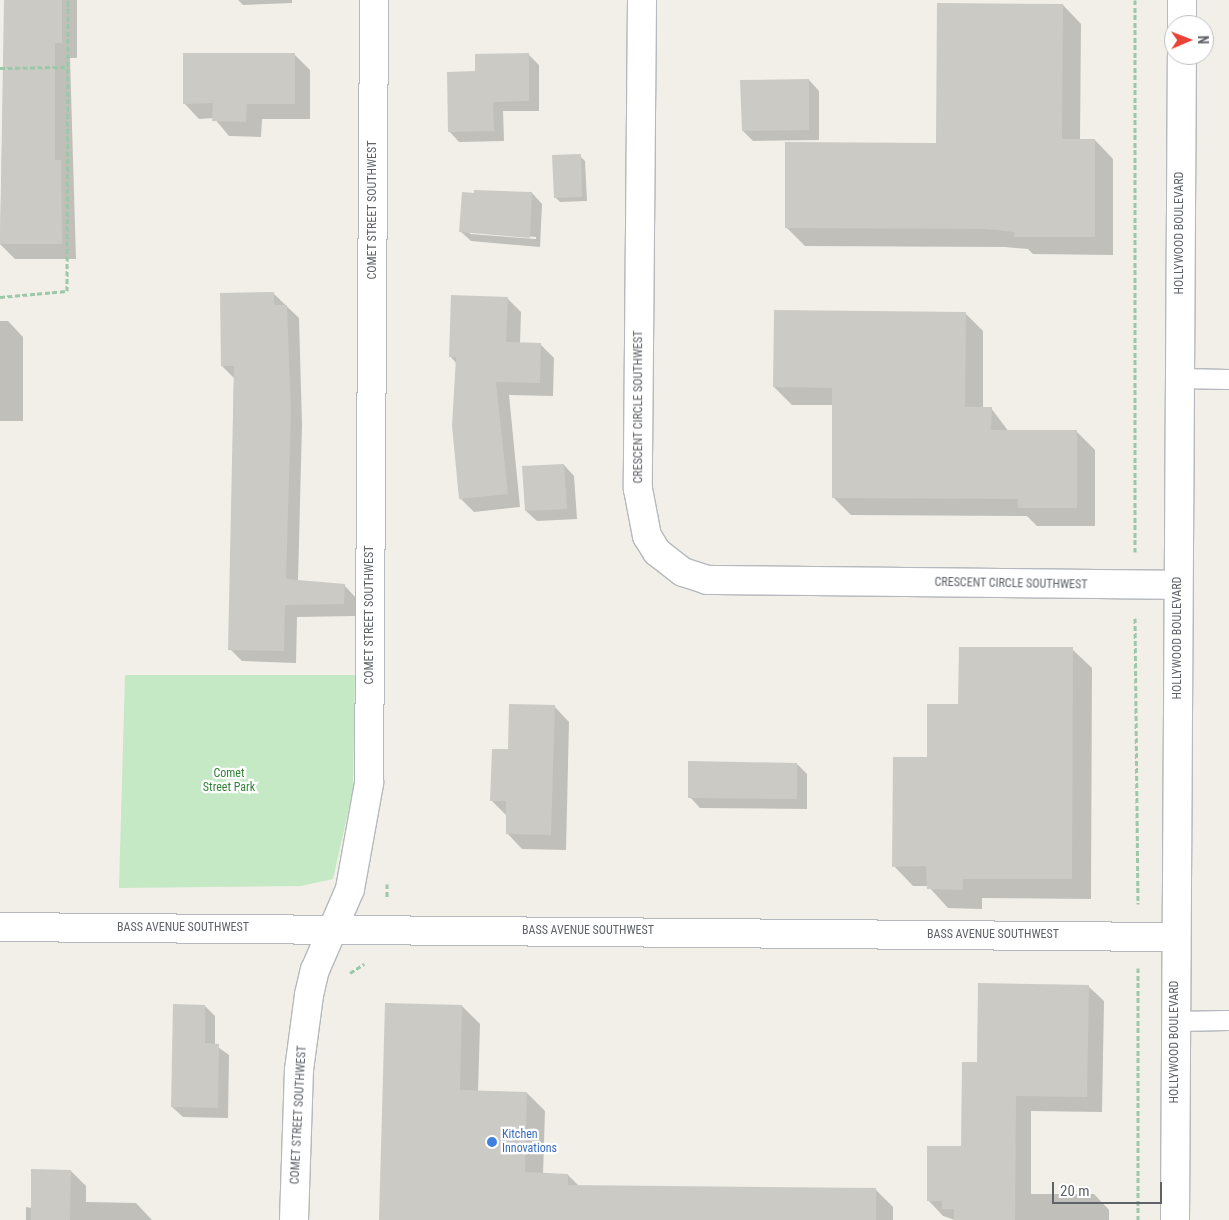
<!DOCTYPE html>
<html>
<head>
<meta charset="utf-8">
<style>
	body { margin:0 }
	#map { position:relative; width:1229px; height:1220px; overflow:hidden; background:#f1efe8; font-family:"Roboto Condensed",sans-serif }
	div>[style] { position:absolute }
	.green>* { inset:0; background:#c5e8c5 }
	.shadow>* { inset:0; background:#0003 }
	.building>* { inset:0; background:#cccac5 }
	.path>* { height:3px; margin-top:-1.5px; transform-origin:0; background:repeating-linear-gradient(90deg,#9cc7a9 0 5px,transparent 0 7.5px) }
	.roads { filter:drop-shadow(1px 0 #b5b8bc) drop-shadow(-1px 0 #b5b8bc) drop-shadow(0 1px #b5b8bc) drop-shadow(0 -1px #b5b8bc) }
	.lane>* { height:19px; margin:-9.5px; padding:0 9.5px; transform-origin:9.5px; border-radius:9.5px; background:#fff }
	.street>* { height:28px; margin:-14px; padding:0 14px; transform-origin:14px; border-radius:14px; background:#fff }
	.secondary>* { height:28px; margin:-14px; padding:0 14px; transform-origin:14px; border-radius:14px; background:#fff }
	.dots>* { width:14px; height:14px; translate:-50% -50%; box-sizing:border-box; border:2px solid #fff; border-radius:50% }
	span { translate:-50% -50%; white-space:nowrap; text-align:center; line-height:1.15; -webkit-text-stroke:4.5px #fff; paint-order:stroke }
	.street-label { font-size:12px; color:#5f6368 }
	.park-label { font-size:12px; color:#348238 }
	.shop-label { font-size:12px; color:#366cbe }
	.left { translate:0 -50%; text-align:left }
	.north { position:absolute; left:1164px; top:15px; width:50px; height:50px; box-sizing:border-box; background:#fff; border:1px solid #bfc1c3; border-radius:50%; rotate:89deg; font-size:14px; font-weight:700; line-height:20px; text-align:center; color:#5f6368 }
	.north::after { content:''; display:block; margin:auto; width:18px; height:22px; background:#ea4335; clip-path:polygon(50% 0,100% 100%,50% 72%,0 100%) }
	.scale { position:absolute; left:1052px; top:1182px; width:110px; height:22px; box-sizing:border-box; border:2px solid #5f6368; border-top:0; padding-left:6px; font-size:15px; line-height:18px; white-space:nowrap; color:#5f6368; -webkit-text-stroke:4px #fff; paint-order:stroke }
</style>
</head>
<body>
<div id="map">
	<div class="green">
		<i style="clip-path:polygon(125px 675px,355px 675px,353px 790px,333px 879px,301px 886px,119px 888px)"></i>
	</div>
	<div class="shadow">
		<i style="clip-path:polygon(5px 0,77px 0,77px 58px,70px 58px,76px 259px,15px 259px,0 244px)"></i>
		<i style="clip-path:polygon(238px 0,292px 0,292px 3px,243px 5px)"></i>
		<i style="clip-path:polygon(1063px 5px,1081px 24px,1080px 140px,1095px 140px,1113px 159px,1113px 255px,1033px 254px,1028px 249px,1005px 247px,805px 246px,786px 227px,937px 144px)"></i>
		<i style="clip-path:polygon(295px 55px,310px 70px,310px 119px,262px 119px,261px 137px,229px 136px,214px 118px,199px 119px,184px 103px)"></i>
		<i style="clip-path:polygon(529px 55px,539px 65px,539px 111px,503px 111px,504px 141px,459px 142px,449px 131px,477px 72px)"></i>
		<i style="clip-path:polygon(809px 80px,819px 91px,819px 140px,753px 141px,743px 131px)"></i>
		<i style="clip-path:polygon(580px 156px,585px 161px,587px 201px,560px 202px,555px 197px)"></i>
		<i style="clip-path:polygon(evenodd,532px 193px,542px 204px,540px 247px,471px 241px,460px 231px,532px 193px,470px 231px,536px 237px,536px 239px,470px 234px,470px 231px)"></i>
		<i style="clip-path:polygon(273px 293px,299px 318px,302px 425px,298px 581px,344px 585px,356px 598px,356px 616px,297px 617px,296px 663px,242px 661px,230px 649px,234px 378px,222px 366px)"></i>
		<i style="clip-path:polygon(507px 298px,521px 312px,520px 344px,540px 344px,554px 358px,553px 396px,509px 395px,520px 507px,474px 512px,460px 498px,457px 364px,450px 356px)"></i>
		<i style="clip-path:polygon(965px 313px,983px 331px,983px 408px,991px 408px,1009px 432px,1077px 432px,1095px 450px,1095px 526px,1037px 526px,1027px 516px,851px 515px,833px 497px,833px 405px,792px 405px,774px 387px)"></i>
		<i style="clip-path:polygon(0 321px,8px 321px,23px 337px,23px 421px,0 421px)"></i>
		<i style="clip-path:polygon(564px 465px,574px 476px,577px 519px,537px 521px,526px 511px)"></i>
		<i style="clip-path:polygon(1072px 649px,1092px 668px,1091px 899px,982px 898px,982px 909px,948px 908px,928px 886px,913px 886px,894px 866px,928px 758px)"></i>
		<i style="clip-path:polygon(554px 706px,569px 722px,566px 850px,522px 849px,507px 833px,507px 816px,492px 801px,509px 750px)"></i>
		<i style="clip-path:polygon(797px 764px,807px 774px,807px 809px,700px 808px,690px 797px)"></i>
		<i style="clip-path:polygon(1088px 986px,1104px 1001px,1102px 1112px,1031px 1111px,1031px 1194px,1094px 1194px,1109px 1210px,1109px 1220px,955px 1220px,943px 1216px,928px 1200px,962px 1147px,978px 1063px)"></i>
		<i style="clip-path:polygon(205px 1006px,215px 1016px,215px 1045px,229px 1055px,228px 1118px,183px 1117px,172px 1107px)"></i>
		<i style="clip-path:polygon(462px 1006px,480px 1024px,478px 1092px,527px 1093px,545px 1111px,543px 1174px,568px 1175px,579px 1186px,876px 1190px,893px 1207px,893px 1220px,381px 1220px)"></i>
		<i style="clip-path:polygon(71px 1171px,86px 1186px,86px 1202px,136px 1203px,152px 1220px,26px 1220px,26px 1207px,32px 1208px)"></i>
	</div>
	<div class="building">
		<i style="clip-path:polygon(4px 0,62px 0,62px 43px,55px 43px,55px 160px,61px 160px,62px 244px,0 244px)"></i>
		<i style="clip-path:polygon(937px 3px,1063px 4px,1062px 139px,1095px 139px,1095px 237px,1014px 237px,1014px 232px,986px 229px,785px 228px,785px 142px,936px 143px)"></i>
		<i style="clip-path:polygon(183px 53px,295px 53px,295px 104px,247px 104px,246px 122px,212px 121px,213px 103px,183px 104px)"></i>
		<i style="clip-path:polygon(529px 53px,529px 101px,493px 102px,494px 131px,448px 132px,447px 72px,475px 71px,475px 54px)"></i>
		<i style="clip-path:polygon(809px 79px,809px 130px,742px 131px,740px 80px)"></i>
		<i style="clip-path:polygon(581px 154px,582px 197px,554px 198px,552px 155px)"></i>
		<i style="clip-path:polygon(474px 190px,532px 192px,530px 238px,459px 232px,462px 192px,474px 193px)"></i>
		<i style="clip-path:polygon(274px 292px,274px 305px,287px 305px,291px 412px,286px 579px,345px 584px,344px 604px,285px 605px,284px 651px,228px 650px,234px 366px,221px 366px,220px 293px)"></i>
		<i style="clip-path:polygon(451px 295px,508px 297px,506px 342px,541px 343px,540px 383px,496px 382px,508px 494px,459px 499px,452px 426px,456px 357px,449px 357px)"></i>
		<i style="clip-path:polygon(774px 310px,966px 312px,965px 407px,992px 407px,991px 430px,1077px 430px,1077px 508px,1018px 508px,1018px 499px,832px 498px,832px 388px,773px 387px)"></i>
		<i style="clip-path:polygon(564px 464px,567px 509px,525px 511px,522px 466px)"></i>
		<i style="clip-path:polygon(959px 647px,1073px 647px,1072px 879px,963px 879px,963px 890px,927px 889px,926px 866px,892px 867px,893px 757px,927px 757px,927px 704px,958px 704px)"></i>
		<i style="clip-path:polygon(509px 704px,555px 705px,551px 835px,506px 834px,506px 801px,490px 801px,492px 749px,508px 749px)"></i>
		<i style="clip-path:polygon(688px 761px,797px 763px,797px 799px,688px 798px)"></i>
		<i style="clip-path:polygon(978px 983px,1089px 985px,1087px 1097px,1016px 1096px,1015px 1220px,954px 1220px,954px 1209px,942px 1209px,942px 1201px,927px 1201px,927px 1146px,961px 1146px,962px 1062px,977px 1062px)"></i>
		<i style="clip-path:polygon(385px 1003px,462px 1005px,460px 1090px,527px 1092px,525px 1172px,568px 1174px,568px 1185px,876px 1188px,876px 1220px,379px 1220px)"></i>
		<i style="clip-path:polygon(173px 1004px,205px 1005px,205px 1043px,219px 1044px,218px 1108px,171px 1107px)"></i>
		<i style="clip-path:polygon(31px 1169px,71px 1170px,70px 1220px,31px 1220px)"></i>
	</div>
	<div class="path">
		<i style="left:0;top:68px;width:68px;rotate:-0.8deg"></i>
		<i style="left:0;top:297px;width:67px;rotate:-5.1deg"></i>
		<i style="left:67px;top:291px;width:291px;rotate:-89.8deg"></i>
		<i style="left:1135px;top:552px;width:552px;rotate:-90deg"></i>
		<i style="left:1135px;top:618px;width:286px;rotate:89.4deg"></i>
		<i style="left:387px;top:884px;width:13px;rotate:90deg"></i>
		<i style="left:1138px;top:968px;width:252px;rotate:90deg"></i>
		<i style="left:350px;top:973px;width:17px;rotate:-33deg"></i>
	</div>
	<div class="roads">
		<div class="lane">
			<i style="left:1179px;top:378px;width:50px;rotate:1.1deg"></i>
			<i style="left:1175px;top:1021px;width:54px;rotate:-1.1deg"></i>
		</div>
		<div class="street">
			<i style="left:642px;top:0;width:489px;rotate:90.5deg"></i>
			<i style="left:638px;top:489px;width:48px;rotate:79.2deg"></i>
			<i style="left:647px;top:536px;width:19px;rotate:58deg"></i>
			<i style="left:657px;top:552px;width:33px;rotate:38deg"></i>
			<i style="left:683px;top:572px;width:25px;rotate:18deg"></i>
			<i style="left:707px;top:580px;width:471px;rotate:0.6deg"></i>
			<i style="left:0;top:927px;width:1176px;rotate:0.49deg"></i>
			<i style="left:294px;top:1220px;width:150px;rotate:-88.1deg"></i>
			<i style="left:299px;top:1070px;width:76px;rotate:-82.4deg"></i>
			<i style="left:309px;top:995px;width:26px;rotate:-77deg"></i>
			<i style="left:315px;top:970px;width:88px;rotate:-66.6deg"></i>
			<i style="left:350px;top:889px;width:108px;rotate:-79.8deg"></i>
			<i style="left:369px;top:783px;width:783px;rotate:-89.63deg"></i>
		</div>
		<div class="secondary">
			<i style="left:1182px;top:25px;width:25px;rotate:-90deg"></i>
			<i style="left:1175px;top:1220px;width:1165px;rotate:-89.66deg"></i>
		</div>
	</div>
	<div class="dots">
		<i style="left:492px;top:1142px;background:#3f7fe0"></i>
	</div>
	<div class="street-label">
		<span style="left:373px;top:210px;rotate:-90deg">COMET STREET SOUTHWEST</span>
		<span style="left:1180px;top:233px;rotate:-90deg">HOLLYWOOD BOULEVARD</span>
		<span style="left:639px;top:407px;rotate:-90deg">CRESCENT CIRCLE SOUTHWEST</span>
		<span style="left:1011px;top:584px;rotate:1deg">CRESCENT CIRCLE SOUTHWEST</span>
		<span style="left:370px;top:615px;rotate:-90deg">COMET STREET SOUTHWEST</span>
		<span style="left:1178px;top:638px;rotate:-90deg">HOLLYWOOD BOULEVARD</span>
		<span style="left:183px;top:928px">BASS AVENUE SOUTHWEST</span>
		<span style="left:588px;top:931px">BASS AVENUE SOUTHWEST</span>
		<span style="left:993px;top:935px">BASS AVENUE SOUTHWEST</span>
		<span style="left:1175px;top:1042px;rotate:-90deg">HOLLYWOOD BOULEVARD</span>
		<span style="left:299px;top:1115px;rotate:-87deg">COMET STREET SOUTHWEST</span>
	</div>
	<div class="park-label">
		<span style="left:229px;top:781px">Comet<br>Street Park</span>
	</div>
	<div class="shop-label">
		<span class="left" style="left:502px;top:1142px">Kitchen<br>Innovations</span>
	</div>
	<div class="north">N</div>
	<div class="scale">20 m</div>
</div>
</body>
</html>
